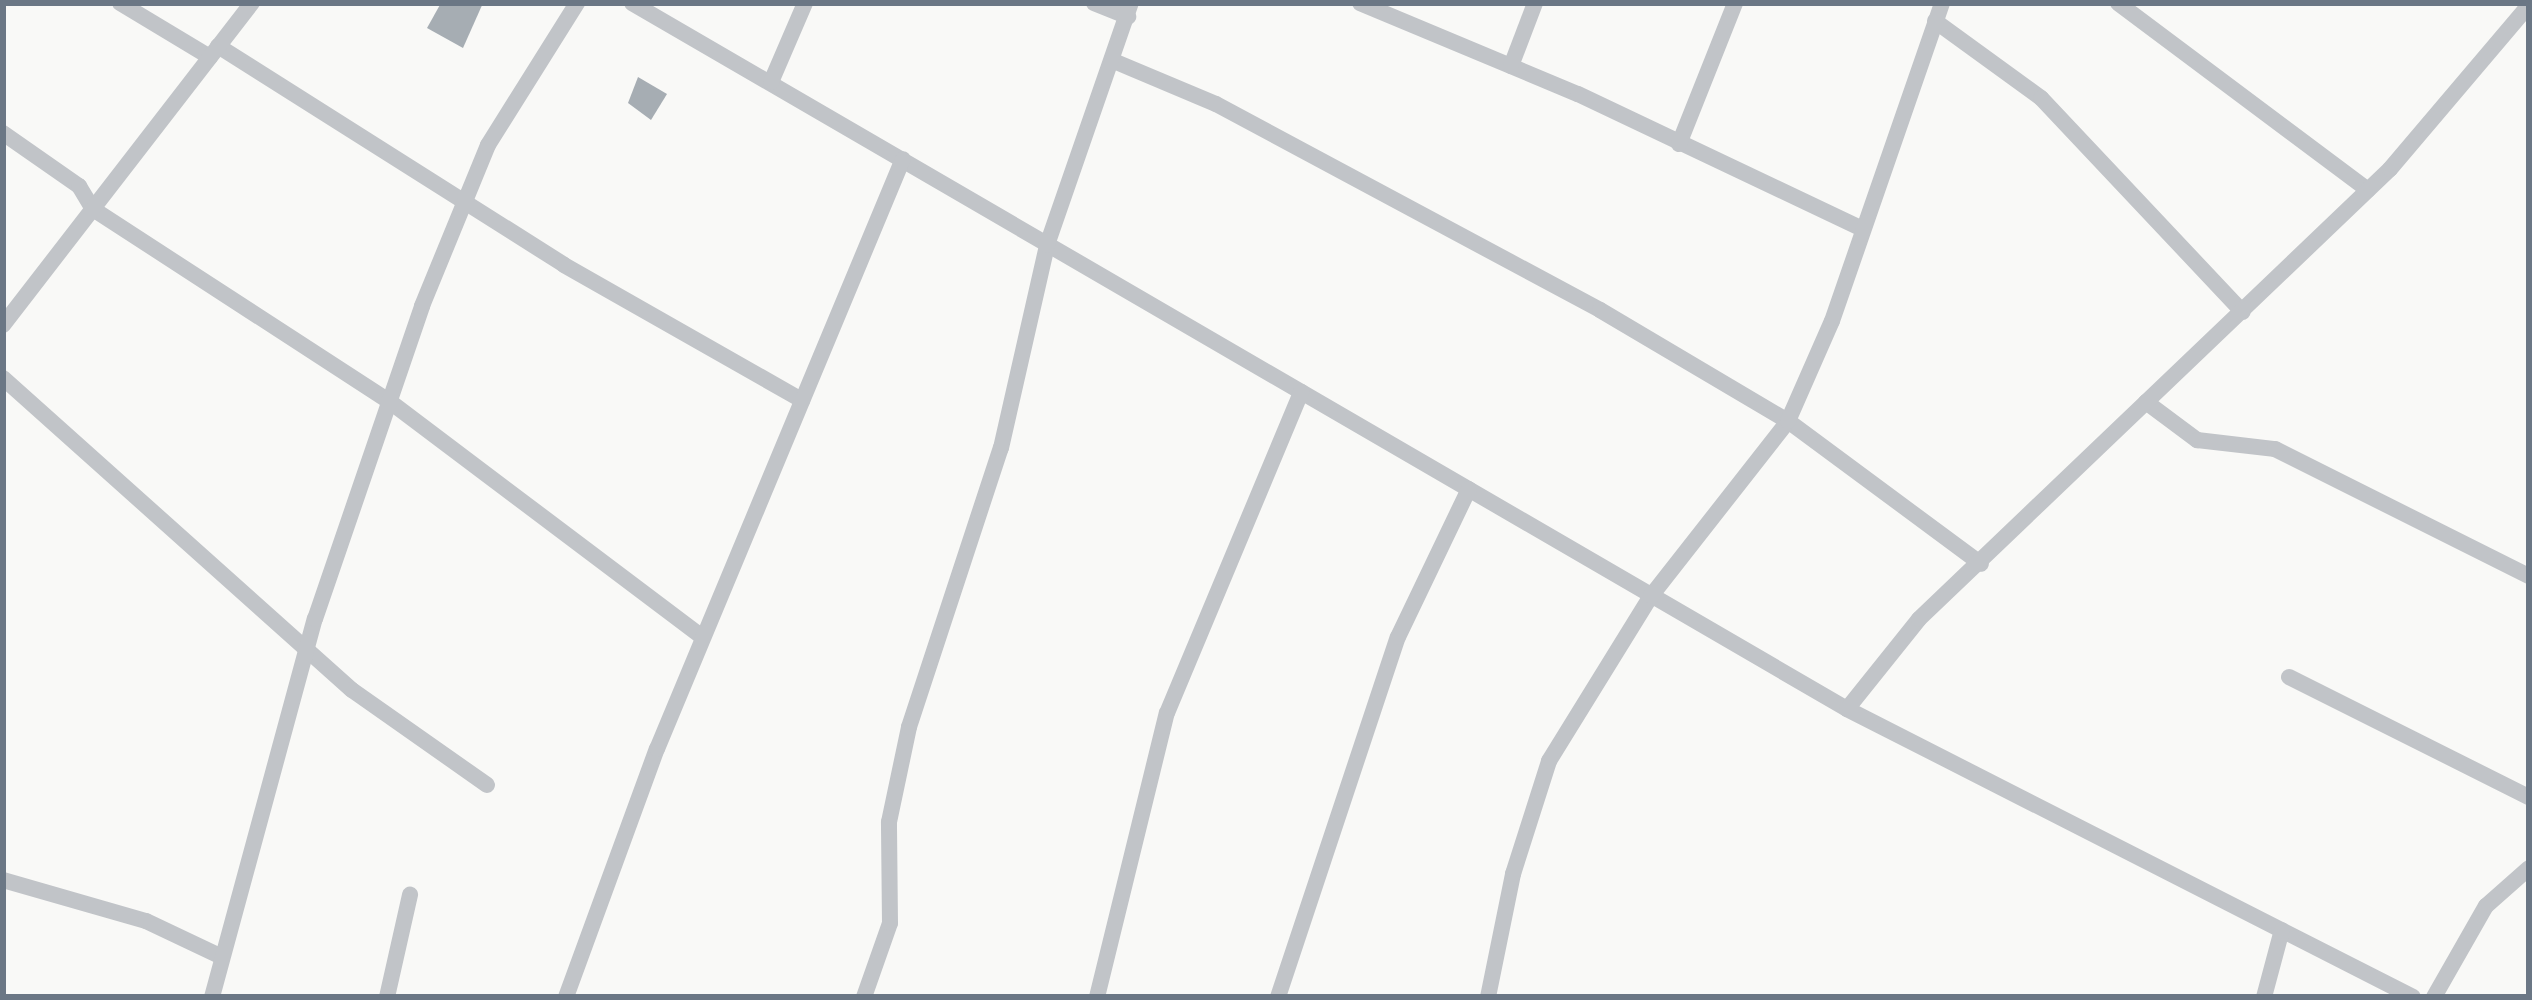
<!DOCTYPE html>
<html>
<head>
<meta charset="utf-8">
<style>
	body { margin:0 }
	#map { position:relative; width:2532px; height:1000px; overflow:hidden; background:#f9f9f7; font-family:Cabin,sans-serif }
	div>[style] { position:absolute }
	.building>* { inset:0; background:#a6adb3 }
	.street>* { height:16px; margin:-8px; padding:0 8px; transform-origin:8px; border-radius:8px; background:#c1c4c8 }
	span { translate:-50% -50%; white-space:nowrap; text-align:center; line-height:1.15; -webkit-text-stroke:12px #fff; paint-order:stroke }
	.frame { position:absolute; inset:0; border:6px solid #6b7785; pointer-events:none }
</style>
</head>
<body>
<div id="map">
	<div class="building">
		<i style="clip-path:polygon(441px 3px,483px 3px,463px 48px,427px 28px)"></i>
		<i style="clip-path:polygon(638px 77px,667px 94px,651px 120px,628px 103px)"></i>
	</div>
	<div class="street">
		<i style="left:120px;top:3px;width:105px;rotate:31deg"></i>
		<i style="left:632px;top:3px;width:1405px;rotate:30.16deg"></i>
		<i style="left:1847px;top:709px;width:635px;rotate:26.97deg"></i>
		<i style="left:1094px;top:3px;width:37px;rotate:22deg"></i>
		<i style="left:1360px;top:3px;width:236px;rotate:22.7deg"></i>
		<i style="left:1578px;top:94px;width:312px;rotate:25.4deg"></i>
		<i style="left:2118px;top:3px;width:312px;rotate:36.8deg"></i>
		<i style="left:1935px;top:21px;width:131px;rotate:36deg"></i>
		<i style="left:2041px;top:98px;width:294px;rotate:46.7deg"></i>
		<i style="left:218px;top:46px;width:409px;rotate:32.3deg"></i>
		<i style="left:564px;top:265px;width:274px;rotate:29.6deg"></i>
		<i style="left:1116px;top:62px;width:108px;rotate:22.8deg"></i>
		<i style="left:1216px;top:104px;width:436px;rotate:28.2deg"></i>
		<i style="left:1600px;top:310px;width:218px;rotate:30.6deg"></i>
		<i style="left:1788px;top:421px;width:240px;rotate:36.5deg"></i>
		<i style="left:1511px;top:66px;width:67px;rotate:-69.1deg"></i>
		<i style="left:771px;top:82px;width:86px;rotate:-66.7deg"></i>
		<i style="left:3px;top:133px;width:93px;rotate:34.9deg"></i>
		<i style="left:79px;top:186px;width:27px;rotate:59deg"></i>
		<i style="left:93px;top:209px;width:353px;rotate:33deg"></i>
		<i style="left:389px;top:401px;width:392px;rotate:37deg"></i>
		<i style="left:1679px;top:144px;width:152px;rotate:-68.3deg"></i>
		<i style="left:3px;top:325px;width:407px;rotate:-52.3deg"></i>
		<i style="left:3px;top:378px;width:468px;rotate:41.8deg"></i>
		<i style="left:352px;top:690px;width:165px;rotate:35.1deg"></i>
		<i style="left:2146px;top:402px;width:64px;rotate:36.7deg"></i>
		<i style="left:2197px;top:440px;width:79px;rotate:6.6deg"></i>
		<i style="left:2275px;top:449px;width:284px;rotate:26.6deg"></i>
		<i style="left:2289px;top:677px;width:268px;rotate:26.6deg"></i>
		<i style="left:1847px;top:709px;width:115px;rotate:-51.3deg"></i>
		<i style="left:1919px;top:619px;width:651px;rotate:-43.69deg"></i>
		<i style="left:2390px;top:169px;width:215px;rotate:-49.7deg"></i>
		<i style="left:3px;top:880px;width:149px;rotate:16deg"></i>
		<i style="left:146px;top:921px;width:84px;rotate:25.3deg"></i>
		<i style="left:212px;top:997px;width:392px;rotate:-74.8deg"></i>
		<i style="left:315px;top:619px;width:331px;rotate:-71.1deg"></i>
		<i style="left:422px;top:306px;width:174px;rotate:-67.7deg"></i>
		<i style="left:488px;top:145px;width:168px;rotate:-57.9deg"></i>
		<i style="left:387px;top:997px;width:105px;rotate:-77.3deg"></i>
		<i style="left:566px;top:997px;width:264px;rotate:-69.9deg"></i>
		<i style="left:657px;top:749px;width:639px;rotate:-67.37deg"></i>
		<i style="left:864px;top:997px;width:78px;rotate:-70.6deg"></i>
		<i style="left:890px;top:923px;width:101px;rotate:-90.6deg"></i>
		<i style="left:889px;top:822px;width:97px;rotate:-78.1deg"></i>
		<i style="left:909px;top:727px;width:294px;rotate:-71.8deg"></i>
		<i style="left:1001px;top:448px;width:208px;rotate:-77.2deg"></i>
		<i style="left:1047px;top:245px;width:256px;rotate:-70.9deg"></i>
		<i style="left:1097px;top:997px;width:292px;rotate:-76.2deg"></i>
		<i style="left:1167px;top:713px;width:348px;rotate:-67.3deg"></i>
		<i style="left:1278px;top:997px;width:379px;rotate:-71.6deg"></i>
		<i style="left:1398px;top:637px;width:164px;rotate:-64.4deg"></i>
		<i style="left:1488px;top:997px;width:126px;rotate:-78.5deg"></i>
		<i style="left:1513px;top:874px;width:119px;rotate:-72.3deg"></i>
		<i style="left:1549px;top:761px;width:194px;rotate:-58.3deg"></i>
		<i style="left:1651px;top:596px;width:222px;rotate:-51.9deg"></i>
		<i style="left:1788px;top:421px;width:109px;rotate:-66.3deg"></i>
		<i style="left:1832px;top:321px;width:336px;rotate:-70.9deg"></i>
		<i style="left:2264px;top:997px;width:69px;rotate:-75deg"></i>
		<i style="left:2434px;top:997px;width:105px;rotate:-60.3deg"></i>
		<i style="left:2486px;top:906px;width:57px;rotate:-41.5deg"></i>
	</div>
	<div class="frame"></div>
</div>
</body>
</html>
